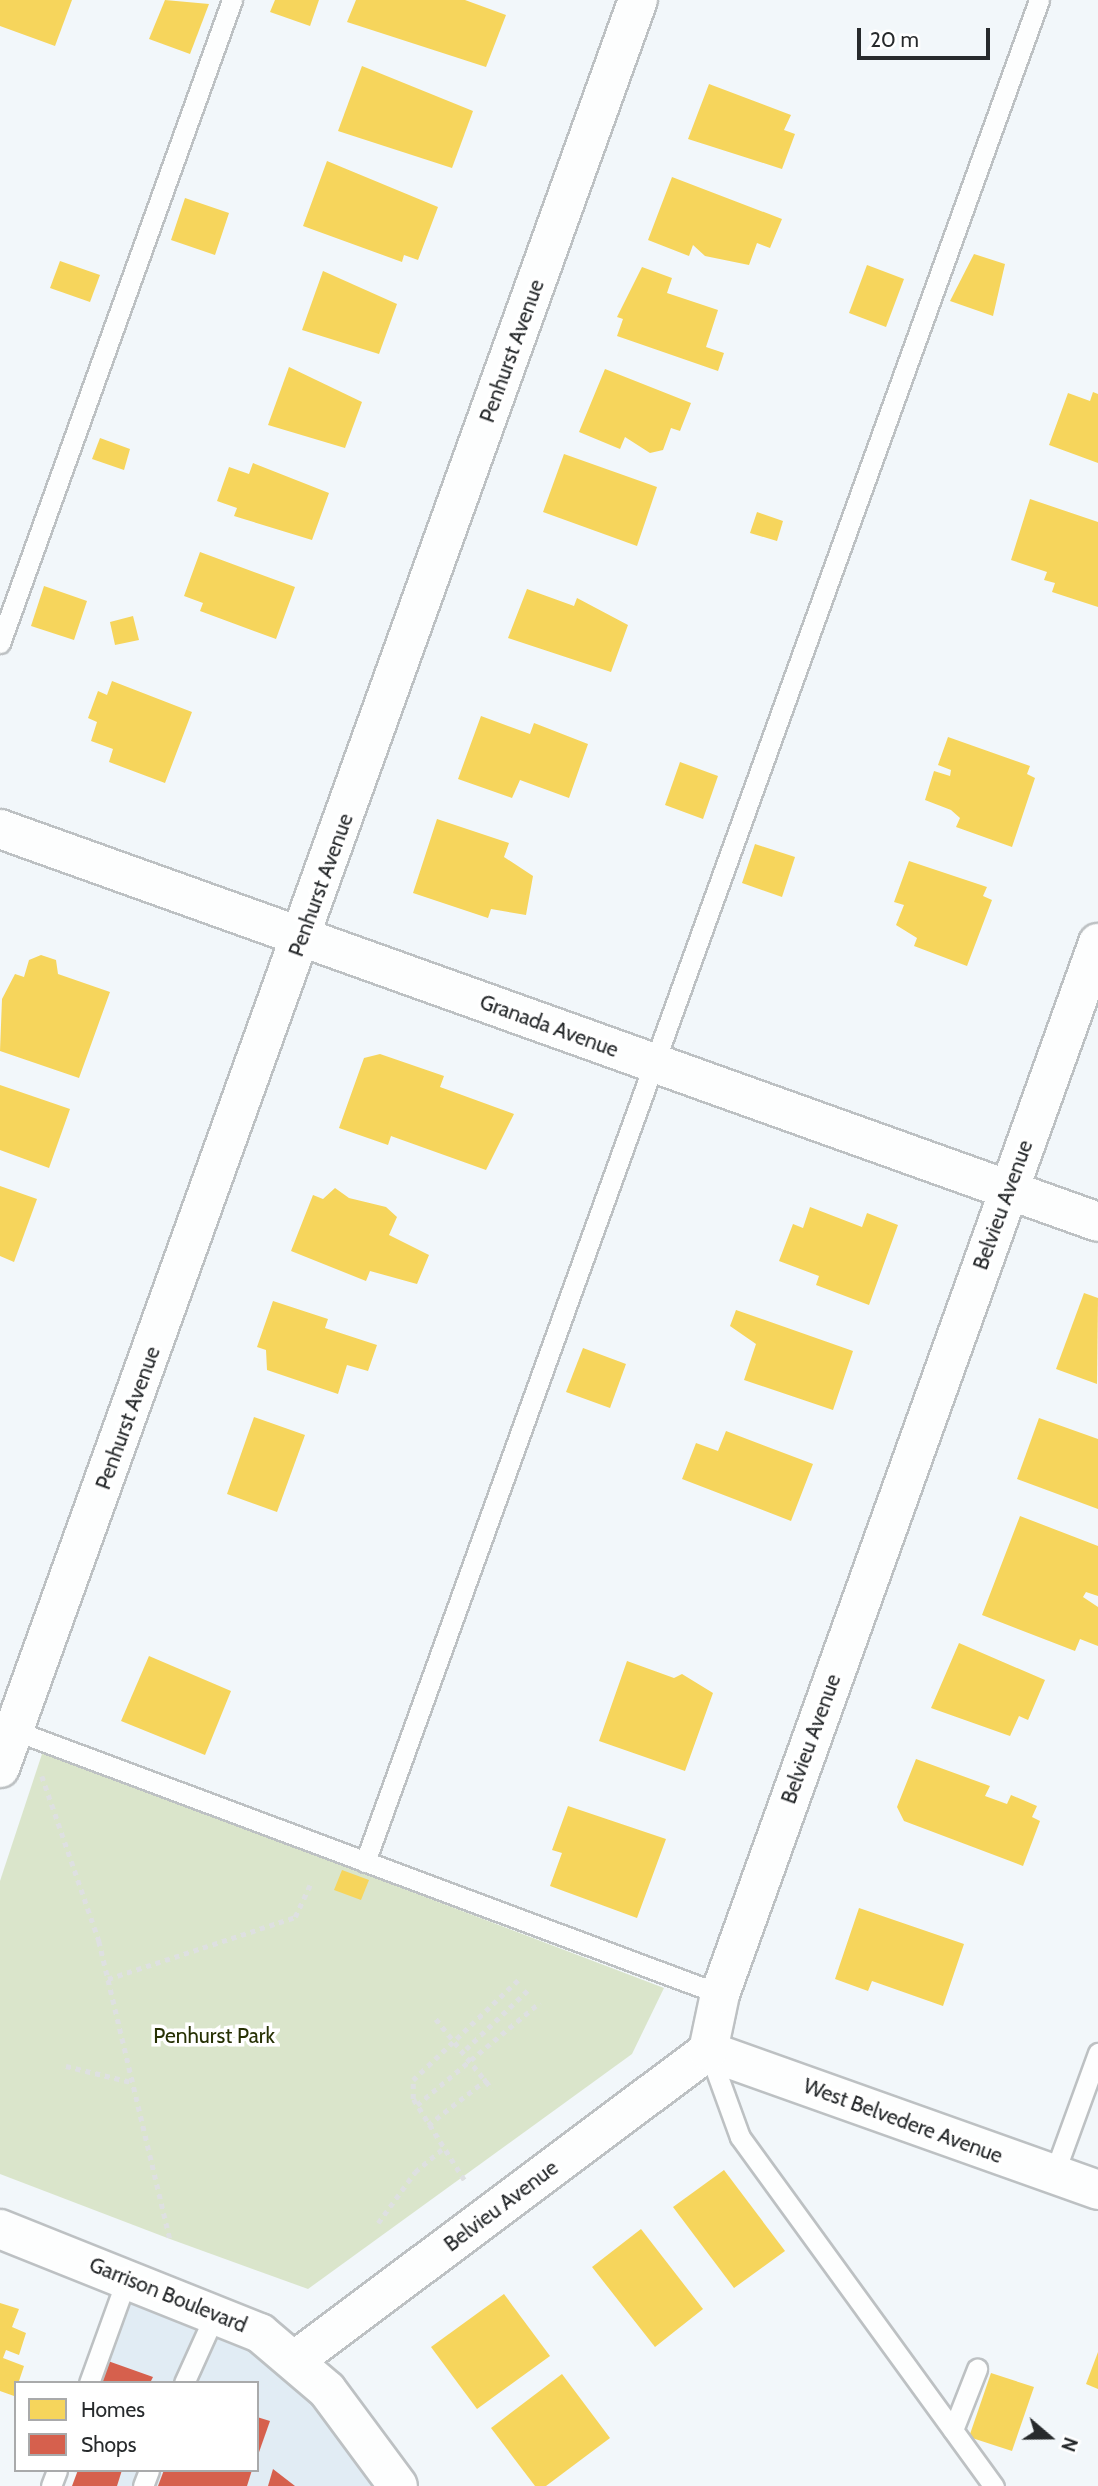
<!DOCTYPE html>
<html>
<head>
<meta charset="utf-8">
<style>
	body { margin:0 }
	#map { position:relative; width:1098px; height:2486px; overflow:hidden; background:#f2f7fa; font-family:Cabin,sans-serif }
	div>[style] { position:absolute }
	.built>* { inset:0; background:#e1ecf4 }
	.green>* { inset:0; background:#dae5cb }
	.homes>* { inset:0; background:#f6d55c }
	.shops>* { inset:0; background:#d6604d }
	.path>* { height:4.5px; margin-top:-2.25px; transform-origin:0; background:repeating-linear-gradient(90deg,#dee0e1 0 5px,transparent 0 10px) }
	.roads { filter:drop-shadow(2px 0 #bdc1c3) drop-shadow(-2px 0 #bdc1c3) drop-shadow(0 2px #bdc1c3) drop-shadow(0 -2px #bdc1c3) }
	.service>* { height:19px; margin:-9.5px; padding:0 9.5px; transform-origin:9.5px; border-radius:9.5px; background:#fdfefe }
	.minor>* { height:38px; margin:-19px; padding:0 19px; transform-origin:19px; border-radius:19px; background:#fdfefe }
	.tertiary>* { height:38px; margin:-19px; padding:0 19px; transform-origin:19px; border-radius:19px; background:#fdfefe }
	.secondary>* { height:38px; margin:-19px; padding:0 19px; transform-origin:19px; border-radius:19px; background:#fdfefe }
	span { translate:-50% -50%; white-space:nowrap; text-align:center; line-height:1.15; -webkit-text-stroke:7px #fff; paint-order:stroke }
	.street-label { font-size:21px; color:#272a2c }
	.park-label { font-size:21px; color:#273104 }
	.legend { position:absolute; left:14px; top:2381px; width:245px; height:91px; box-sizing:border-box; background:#fff; border:2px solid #a9aaab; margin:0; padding:9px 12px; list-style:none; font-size:21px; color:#272a2c }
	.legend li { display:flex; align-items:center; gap:14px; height:35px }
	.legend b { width:35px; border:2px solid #a9aaab }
	.north { position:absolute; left:1014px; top:2402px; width:70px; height:70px; -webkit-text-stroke:5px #fff; paint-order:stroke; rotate:110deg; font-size:19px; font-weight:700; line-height:28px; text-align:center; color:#272a2c }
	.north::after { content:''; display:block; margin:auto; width:24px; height:32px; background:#272a2c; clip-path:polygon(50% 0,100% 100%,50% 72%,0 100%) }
	.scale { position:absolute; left:857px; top:28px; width:133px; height:32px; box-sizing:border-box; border:4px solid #272a2c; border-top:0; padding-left:9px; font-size:21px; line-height:24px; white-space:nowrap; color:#272a2c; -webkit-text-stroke:5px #fff; paint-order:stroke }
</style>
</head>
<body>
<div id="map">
	<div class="built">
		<i style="clip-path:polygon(122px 2279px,241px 2324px,392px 2486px,111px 2486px,68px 2470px,257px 2470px,257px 2383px,85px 2383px)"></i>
	</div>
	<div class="green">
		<i style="clip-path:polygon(42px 1754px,50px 1754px,664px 1988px,632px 2054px,308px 2289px,170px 2239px,0 2174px,0 1881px)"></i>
	</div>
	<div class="homes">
		<i style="clip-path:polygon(0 0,72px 0,55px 46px,0 26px)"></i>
		<i style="clip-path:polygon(165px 0,209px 4px,190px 54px,149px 39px)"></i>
		<i style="clip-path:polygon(275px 0,319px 0,310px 26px,270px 12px)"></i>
		<i style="clip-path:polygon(356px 0,465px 0,506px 15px,486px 67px,347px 22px)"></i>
		<i style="clip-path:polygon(362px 66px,473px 111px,452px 168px,338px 131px)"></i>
		<i style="clip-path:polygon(709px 84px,791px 115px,784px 130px,795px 134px,782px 169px,688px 139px)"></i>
		<i style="clip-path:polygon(327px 161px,438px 207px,418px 260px,404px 255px,402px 262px,303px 226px)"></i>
		<i style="clip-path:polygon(672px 177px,782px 219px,770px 248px,757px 243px,749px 265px,705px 256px,693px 245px,689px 256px,648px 240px)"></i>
		<i style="clip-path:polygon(185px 198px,229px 213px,215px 255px,171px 240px)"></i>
		<i style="clip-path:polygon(974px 254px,1005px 264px,993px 316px,950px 301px)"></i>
		<i style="clip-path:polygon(60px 261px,100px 275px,90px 302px,50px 288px)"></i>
		<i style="clip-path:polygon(867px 265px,904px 279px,886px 327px,849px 313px)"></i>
		<i style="clip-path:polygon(642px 267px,672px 278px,667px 293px,718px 310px,706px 347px,724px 353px,718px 371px,617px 336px,623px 319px,617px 317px)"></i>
		<i style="clip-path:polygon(323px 271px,397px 304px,379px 354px,302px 330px)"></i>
		<i style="clip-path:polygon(289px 367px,362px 402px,345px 448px,268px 425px)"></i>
		<i style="clip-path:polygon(605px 369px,691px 403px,680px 431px,671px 428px,663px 450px,650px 453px,625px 437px,620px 449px,579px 432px)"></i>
		<i style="clip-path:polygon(1093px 392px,1098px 394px,1098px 463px,1049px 445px,1068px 393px,1090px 401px)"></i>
		<i style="clip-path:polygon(100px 438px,130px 449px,124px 470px,92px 459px)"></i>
		<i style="clip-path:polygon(564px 454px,657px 487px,637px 546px,543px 512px)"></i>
		<i style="clip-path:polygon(253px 463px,329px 493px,312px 540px,234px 516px,237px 508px,217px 501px,229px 467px,249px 474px)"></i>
		<i style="clip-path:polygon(1030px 499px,1098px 522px,1098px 607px,1052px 592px,1055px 583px,1044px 580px,1047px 572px,1011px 560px)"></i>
		<i style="clip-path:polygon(757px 512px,783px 521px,777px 541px,750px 533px)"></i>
		<i style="clip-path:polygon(200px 552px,295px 587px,276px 639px,200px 611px,203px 603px,184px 596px)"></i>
		<i style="clip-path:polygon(44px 586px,87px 601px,74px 640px,31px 626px)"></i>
		<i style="clip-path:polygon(527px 589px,574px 606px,577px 598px,628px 625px,611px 672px,508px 638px)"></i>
		<i style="clip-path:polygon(133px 616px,139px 640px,115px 645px,110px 622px)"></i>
		<i style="clip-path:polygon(112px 681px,192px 712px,165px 783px,109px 762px,113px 749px,91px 741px,97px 722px,88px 718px,98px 691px,107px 695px)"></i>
		<i style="clip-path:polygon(481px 716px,530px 734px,534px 723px,588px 744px,569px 798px,520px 780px,512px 798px,458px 779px)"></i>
		<i style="clip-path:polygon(948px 737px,1030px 766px,1027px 774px,1035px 778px,1012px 847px,956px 827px,960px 818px,951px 810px,925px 800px,934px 771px,950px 776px,951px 770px,938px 765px)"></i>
		<i style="clip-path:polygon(680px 762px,718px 776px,703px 819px,665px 805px)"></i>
		<i style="clip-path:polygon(437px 819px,509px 843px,504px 857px,533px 876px,526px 915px,491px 909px,488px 918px,413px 893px)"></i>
		<i style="clip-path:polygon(755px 844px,795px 857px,782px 897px,742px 883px)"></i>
		<i style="clip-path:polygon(909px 861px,987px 887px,983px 896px,992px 900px,967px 966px,914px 946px,917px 938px,896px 925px,904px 905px,894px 902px)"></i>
		<i style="clip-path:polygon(41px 955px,56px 960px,58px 974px,110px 992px,79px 1078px,0 1051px,2px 999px,15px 974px,24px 977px,29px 960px)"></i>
		<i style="clip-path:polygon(380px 1054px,444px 1076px,440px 1087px,514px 1114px,486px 1170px,391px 1136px,388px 1145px,339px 1128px,364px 1058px)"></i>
		<i style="clip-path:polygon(0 1085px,70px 1109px,49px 1168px,0 1150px)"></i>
		<i style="clip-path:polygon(0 1186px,37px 1199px,14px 1262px,0 1256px)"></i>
		<i style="clip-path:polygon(335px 1188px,349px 1198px,386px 1207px,397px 1217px,389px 1235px,429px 1255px,417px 1284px,370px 1271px,366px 1281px,291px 1251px,313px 1195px,323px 1199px)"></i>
		<i style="clip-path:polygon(810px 1207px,862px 1227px,867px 1213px,898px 1225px,869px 1305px,816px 1285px,819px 1276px,779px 1261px,793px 1224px,803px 1228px)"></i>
		<i style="clip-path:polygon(1084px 1293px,1098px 1298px,1097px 1384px,1056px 1369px)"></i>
		<i style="clip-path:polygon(273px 1301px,328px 1319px,325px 1328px,377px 1345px,368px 1371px,347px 1365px,338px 1394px,267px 1370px,266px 1350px,257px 1347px)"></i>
		<i style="clip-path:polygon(736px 1310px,853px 1351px,833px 1410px,744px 1380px,756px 1344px,730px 1326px)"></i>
		<i style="clip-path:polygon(583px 1348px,626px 1364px,610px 1408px,566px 1392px)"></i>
		<i style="clip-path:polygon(254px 1417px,305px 1435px,277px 1512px,227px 1494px)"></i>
		<i style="clip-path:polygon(1039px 1418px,1098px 1439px,1098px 1509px,1017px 1479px)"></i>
		<i style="clip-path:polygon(726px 1431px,813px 1464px,791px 1521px,682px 1479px,696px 1443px,718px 1451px)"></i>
		<i style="clip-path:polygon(1020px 1516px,1098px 1546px,1098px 1596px,1086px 1592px,1083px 1597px,1098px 1607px,1098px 1646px,1080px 1639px,1075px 1651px,982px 1615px)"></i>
		<i style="clip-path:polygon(959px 1643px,1045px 1680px,1028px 1720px,1019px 1716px,1010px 1736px,931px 1708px)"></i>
		<i style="clip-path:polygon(149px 1656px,231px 1691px,205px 1755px,121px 1721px)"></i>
		<i style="clip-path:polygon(627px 1661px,674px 1678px,682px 1674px,713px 1693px,685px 1771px,599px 1741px)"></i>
		<i style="clip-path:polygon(916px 1759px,990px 1786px,985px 1796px,1007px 1804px,1011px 1795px,1037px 1806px,1032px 1817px,1040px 1821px,1023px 1866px,904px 1821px,897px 1807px)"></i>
		<i style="clip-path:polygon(568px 1806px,666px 1839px,637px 1918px,550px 1886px,562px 1853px,552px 1850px)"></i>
		<i style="clip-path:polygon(342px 1870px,369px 1880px,361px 1900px,334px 1890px)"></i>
		<i style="clip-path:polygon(859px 1908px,964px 1944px,943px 2006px,872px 1981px,868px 1991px,835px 1979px)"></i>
		<i style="clip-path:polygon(724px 2170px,785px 2251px,734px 2288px,673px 2207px)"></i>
		<i style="clip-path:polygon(641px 2229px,703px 2309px,655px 2347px,592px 2267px)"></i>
		<i style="clip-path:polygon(504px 2294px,550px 2356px,477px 2409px,431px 2347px)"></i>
		<i style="clip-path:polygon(0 2303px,19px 2309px,12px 2327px,26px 2333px,19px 2355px,6px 2350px,3px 2358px,24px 2366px,14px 2396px,0 2391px)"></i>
		<i style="clip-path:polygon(1098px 2352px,1098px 2389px,1086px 2384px)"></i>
		<i style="clip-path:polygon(991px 2373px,1034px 2387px,1012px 2451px,969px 2437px)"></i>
		<i style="clip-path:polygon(562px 2374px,610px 2438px,546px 2486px,535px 2486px,491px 2428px)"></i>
	</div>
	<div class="shops">
		<i style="clip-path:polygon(108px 2361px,153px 2377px,150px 2383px,101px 2383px)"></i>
		<i style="clip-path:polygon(257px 2417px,270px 2421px,258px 2455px,257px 2455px)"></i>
		<i style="clip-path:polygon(273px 2469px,295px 2486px,268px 2486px)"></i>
		<i style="clip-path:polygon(78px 2470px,122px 2470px,117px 2486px,72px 2486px)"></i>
		<i style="clip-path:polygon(164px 2470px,252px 2470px,247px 2486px,158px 2486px)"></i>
	</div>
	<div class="path">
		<i style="left:42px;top:1776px;width:175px;rotate:70.9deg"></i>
		<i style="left:99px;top:1941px;width:306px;rotate:76.6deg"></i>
		<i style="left:108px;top:1979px;width:197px;rotate:-18.3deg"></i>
		<i style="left:295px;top:1917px;width:40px;rotate:-65deg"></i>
		<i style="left:436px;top:2019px;width:90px;rotate:51.3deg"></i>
		<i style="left:466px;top:2049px;width:86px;rotate:-43.6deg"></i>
		<i style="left:66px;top:2066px;width:67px;rotate:13.8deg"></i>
		<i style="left:417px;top:2105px;width:160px;rotate:-39.9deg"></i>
		<i style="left:428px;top:2125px;width:75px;rotate:-37.9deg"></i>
		<i style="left:464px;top:2180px;width:96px;rotate:-122.2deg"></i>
		<i style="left:413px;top:2099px;width:19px;rotate:-90deg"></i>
		<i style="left:413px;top:2080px;width:145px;rotate:-43.6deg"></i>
		<i style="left:378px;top:2223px;width:63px;rotate:-54deg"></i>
		<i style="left:415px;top:2172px;width:35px;rotate:-40deg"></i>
	</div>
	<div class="roads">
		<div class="service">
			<i style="left:0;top:643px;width:684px;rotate:-70.16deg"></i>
			<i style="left:8px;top:1728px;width:760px;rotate:20.49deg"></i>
			<i style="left:365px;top:1862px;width:1980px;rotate:-70.1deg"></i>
			<i style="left:709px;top:2052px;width:90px;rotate:70deg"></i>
			<i style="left:740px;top:2137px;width:432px;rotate:54deg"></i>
			<i style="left:1054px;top:2174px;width:129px;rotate:-70deg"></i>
			<i style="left:89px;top:2383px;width:112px;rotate:-70.1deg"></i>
			<i style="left:184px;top:2383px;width:80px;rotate:-65.7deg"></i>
			<i style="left:953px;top:2430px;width:66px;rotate:-68.5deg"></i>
			<i style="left:51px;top:2486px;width:17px;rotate:-69deg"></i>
			<i style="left:143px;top:2486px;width:17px;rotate:-69deg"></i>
		</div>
		<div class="minor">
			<i style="left:0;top:829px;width:1166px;rotate:19.69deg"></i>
			<i style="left:0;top:1768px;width:1880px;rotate:-70.16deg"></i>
		</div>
		<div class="tertiary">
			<i style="left:708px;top:2051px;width:414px;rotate:19.6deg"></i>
			<i style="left:294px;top:2361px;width:517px;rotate:-36.83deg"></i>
			<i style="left:708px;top:2051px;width:58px;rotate:-78.1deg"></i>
			<i style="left:720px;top:1994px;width:1117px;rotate:-70.22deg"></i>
		</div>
		<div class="secondary">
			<i style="left:0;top:2229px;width:280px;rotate:21.8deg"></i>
			<i style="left:260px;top:2333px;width:88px;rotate:40.4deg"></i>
			<i style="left:327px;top:2390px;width:119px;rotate:53.5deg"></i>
		</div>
	</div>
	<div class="street-label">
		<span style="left:512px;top:351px;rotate:-70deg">Penhurst Avenue</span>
		<span style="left:321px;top:885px;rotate:-70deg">Penhurst Avenue</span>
		<span style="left:549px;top:1026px;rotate:20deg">Granada Avenue</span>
		<span style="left:1003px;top:1205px;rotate:-70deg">Belvieu Avenue</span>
		<span style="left:128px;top:1418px;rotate:-70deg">Penhurst Avenue</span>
		<span style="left:811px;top:1739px;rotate:-70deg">Belvieu Avenue</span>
		<span style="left:903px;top:2121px;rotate:20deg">West Belvedere Avenue</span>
		<span style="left:501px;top:2206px;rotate:-37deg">Belvieu Avenue</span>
		<span style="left:168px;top:2295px;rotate:22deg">Garrison Boulevard</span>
	</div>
	<div class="park-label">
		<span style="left:214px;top:2036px">Penhurst Park</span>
	</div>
	<ul class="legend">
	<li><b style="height:19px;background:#f6d55c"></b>Homes</li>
	<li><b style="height:19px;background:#d6604d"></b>Shops</li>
	</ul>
	<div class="north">N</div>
	<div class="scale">20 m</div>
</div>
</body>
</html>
